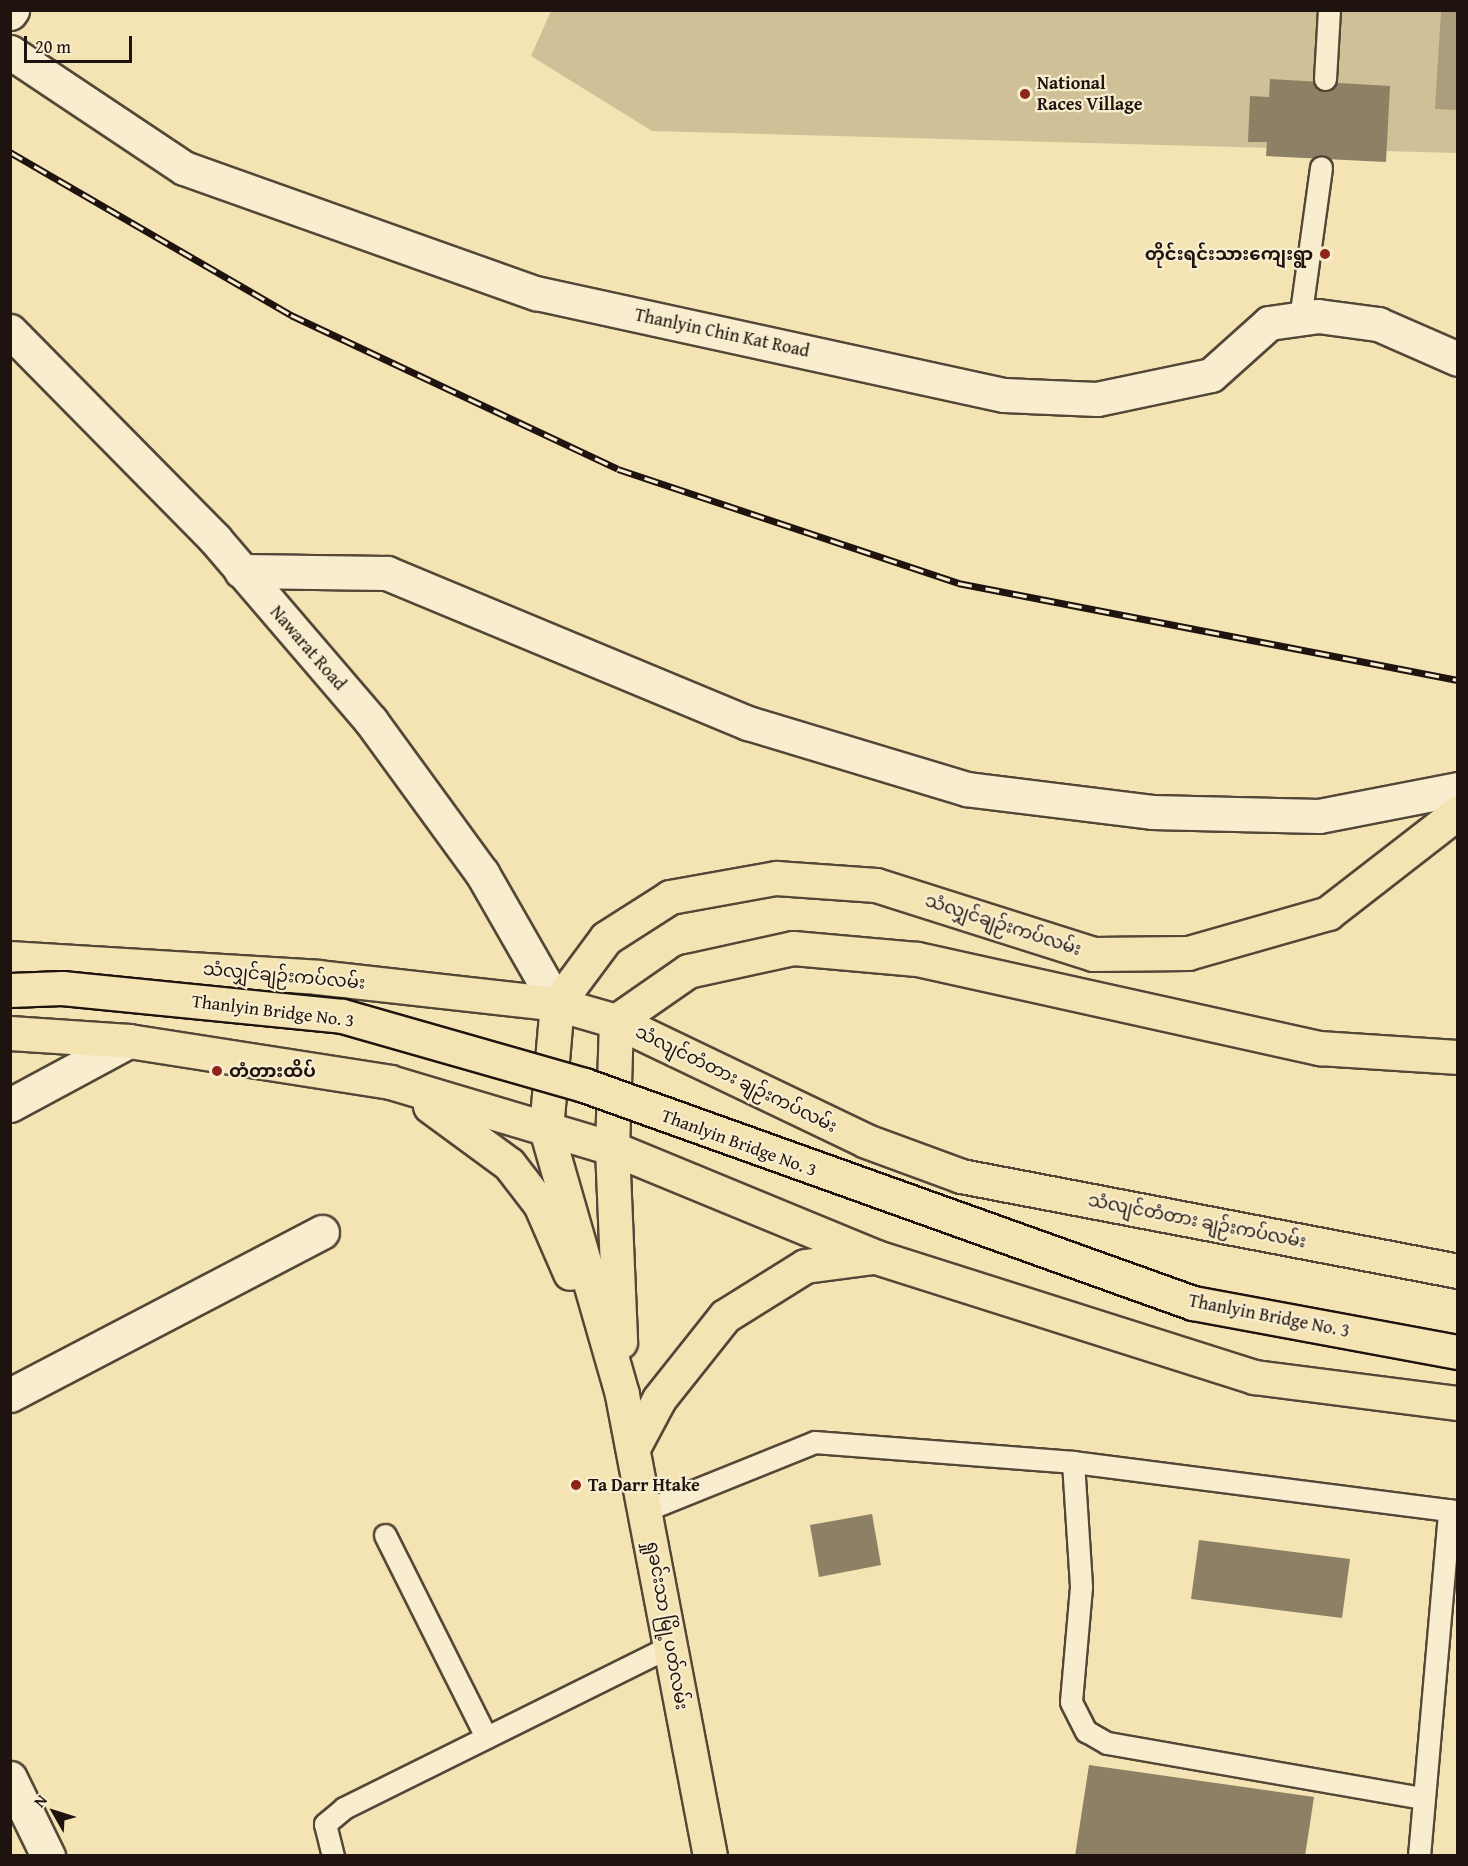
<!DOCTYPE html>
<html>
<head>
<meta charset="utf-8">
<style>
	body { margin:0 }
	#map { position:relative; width:1468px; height:1866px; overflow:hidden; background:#f4e4b3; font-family:"Gentium Book Plus","Noto Sans Myanmar",serif }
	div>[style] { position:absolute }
	.green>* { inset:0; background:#d0c097 }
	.water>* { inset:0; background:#ab9d7b }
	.building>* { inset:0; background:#8d8064 }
	.roads { filter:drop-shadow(2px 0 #544737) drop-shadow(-2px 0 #544737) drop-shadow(0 2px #544737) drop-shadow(0 -2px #544737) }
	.service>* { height:21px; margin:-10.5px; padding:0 10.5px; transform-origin:10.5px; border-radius:10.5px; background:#f8edce }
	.minor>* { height:33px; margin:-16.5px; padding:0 16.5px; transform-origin:16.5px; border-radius:16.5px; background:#f8edce }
	.secondary>* { height:33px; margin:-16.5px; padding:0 16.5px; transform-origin:16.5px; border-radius:16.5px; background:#f8edce }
	.primary>* { height:33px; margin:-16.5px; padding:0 16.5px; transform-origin:16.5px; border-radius:16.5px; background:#f4e4b3 }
	.rail>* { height:7px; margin-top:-3.5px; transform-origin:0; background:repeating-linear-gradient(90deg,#f8edce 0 14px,#1e130e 0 28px); box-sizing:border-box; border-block:2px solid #1e130e }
	.bridges { filter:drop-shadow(2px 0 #1e130e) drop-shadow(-2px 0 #1e130e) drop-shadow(0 2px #1e130e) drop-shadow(0 -2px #1e130e) }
	.primary-bridge>* { height:33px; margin:-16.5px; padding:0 16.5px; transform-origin:16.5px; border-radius:16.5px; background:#f4e4b3 }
	.dots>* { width:16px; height:16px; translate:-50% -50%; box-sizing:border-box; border:3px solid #f8edce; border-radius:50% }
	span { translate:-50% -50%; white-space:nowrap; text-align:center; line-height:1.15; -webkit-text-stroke:4.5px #f8edce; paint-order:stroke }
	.poi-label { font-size:18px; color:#1e130e; font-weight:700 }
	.left { translate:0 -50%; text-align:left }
	.right { translate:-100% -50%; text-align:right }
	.street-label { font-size:18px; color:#1e130e }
	.frame { position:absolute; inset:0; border:12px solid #1e130e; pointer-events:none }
	.north { position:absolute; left:24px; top:1782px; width:60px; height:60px; -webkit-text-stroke:4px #f8edce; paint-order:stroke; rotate:309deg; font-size:16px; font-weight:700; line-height:24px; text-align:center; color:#1e130e }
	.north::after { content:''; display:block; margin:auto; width:21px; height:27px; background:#1e130e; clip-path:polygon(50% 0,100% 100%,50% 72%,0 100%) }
	.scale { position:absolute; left:24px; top:36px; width:108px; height:27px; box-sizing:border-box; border:3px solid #1e130e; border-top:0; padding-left:8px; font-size:18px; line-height:21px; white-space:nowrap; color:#1e130e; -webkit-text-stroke:4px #f8edce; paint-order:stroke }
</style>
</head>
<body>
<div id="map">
	<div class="green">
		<i style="clip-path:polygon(551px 11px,1457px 11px,1457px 153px,652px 131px,531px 56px)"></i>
	</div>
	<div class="water">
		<i style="clip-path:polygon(1441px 11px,1457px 11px,1457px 110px,1435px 109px)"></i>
	</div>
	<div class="building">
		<i style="clip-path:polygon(1270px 79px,1390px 86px,1386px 162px,1266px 156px,1267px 142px,1248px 142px,1250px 96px,1269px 97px)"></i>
		<i style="clip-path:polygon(872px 1514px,881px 1565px,819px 1577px,810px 1525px)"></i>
		<i style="clip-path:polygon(1199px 1540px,1350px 1559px,1342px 1618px,1191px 1599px)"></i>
		<i style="clip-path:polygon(1089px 1765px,1314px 1797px,1305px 1856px,1075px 1856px)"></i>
	</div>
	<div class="roads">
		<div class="service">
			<i style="left:1325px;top:79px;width:69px;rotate:-86.7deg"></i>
			<i style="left:1300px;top:319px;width:153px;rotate:-82.1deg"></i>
			<i style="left:1073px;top:1462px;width:125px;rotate:86.3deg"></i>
			<i style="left:1081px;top:1587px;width:115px;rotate:95deg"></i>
			<i style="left:1071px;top:1702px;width:33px;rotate:63deg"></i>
			<i style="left:1086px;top:1731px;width:24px;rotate:30deg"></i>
			<i style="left:1107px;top:1743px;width:321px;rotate:9.9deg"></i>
			<i style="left:646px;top:1510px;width:182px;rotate:-21.9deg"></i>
			<i style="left:815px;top:1442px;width:259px;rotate:4.4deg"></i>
			<i style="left:1073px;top:1462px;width:388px;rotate:7.3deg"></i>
			<i style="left:385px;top:1535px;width:226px;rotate:63.4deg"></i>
			<i style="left:333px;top:1856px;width:33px;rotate:-104deg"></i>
			<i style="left:325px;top:1824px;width:25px;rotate:-40deg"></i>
			<i style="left:344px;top:1808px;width:365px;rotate:-26.4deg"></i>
			<i style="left:1419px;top:1856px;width:347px;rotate:-85deg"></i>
		</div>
		<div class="minor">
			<i style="left:10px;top:13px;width:4px;rotate:-56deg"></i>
			<i style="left:10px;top:52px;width:209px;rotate:33.7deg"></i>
			<i style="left:184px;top:168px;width:374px;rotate:19.6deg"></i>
			<i style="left:536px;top:293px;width:479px;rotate:12.3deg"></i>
			<i style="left:1004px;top:395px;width:93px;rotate:2.5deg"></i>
			<i style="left:1097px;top:399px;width:116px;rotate:-11.9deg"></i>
			<i style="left:1211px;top:375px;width:78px;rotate:-41.9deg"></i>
			<i style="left:1269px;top:323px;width:49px;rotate:-8.1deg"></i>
			<i style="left:1318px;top:316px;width:61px;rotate:7.6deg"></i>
			<i style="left:1378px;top:324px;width:87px;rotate:23.6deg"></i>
			<i style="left:241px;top:571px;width:146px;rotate:0.8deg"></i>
			<i style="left:387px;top:573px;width:391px;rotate:22.6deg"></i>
			<i style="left:748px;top:723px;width:228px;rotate:16.8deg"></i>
			<i style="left:966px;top:789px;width:187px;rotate:7deg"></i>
			<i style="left:1152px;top:812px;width:167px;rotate:1.4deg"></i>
			<i style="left:1319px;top:816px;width:142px;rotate:-11deg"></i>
			<i style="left:10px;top:1105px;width:135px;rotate:-28.3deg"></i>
			<i style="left:10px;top:1395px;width:352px;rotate:-27.6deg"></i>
			<i style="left:10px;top:1778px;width:87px;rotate:64deg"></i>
		</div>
		<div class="secondary">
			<i style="left:10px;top:331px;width:292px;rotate:45.4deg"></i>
			<i style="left:215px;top:539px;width:240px;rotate:49.4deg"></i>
			<i style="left:371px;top:721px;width:188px;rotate:53.9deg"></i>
			<i style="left:482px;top:873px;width:151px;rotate:60.2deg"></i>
		</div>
		<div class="primary">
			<i style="left:10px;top:958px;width:308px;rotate:3.5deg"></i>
			<i style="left:317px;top:977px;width:242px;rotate:6.4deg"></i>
			<i style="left:557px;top:1004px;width:61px;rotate:16.1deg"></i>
			<i style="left:616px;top:1021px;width:277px;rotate:25.6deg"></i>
			<i style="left:866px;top:1141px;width:101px;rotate:20.2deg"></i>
			<i style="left:961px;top:1176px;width:506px;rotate:10.82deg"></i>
			<i style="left:616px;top:1021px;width:88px;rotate:-34.8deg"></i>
			<i style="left:688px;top:971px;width:107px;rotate:-12.4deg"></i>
			<i style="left:793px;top:948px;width:124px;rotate:5.1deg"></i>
			<i style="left:917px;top:959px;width:413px;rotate:12.5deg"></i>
			<i style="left:1320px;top:1048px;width:138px;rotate:3.7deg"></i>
			<i style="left:616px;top:1021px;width:127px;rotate:91.8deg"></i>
			<i style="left:612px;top:1148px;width:194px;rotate:87.6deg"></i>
			<i style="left:10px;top:1033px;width:119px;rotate:3.8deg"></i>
			<i style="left:129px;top:1041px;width:264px;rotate:8.9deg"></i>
			<i style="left:390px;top:1082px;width:232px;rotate:16.6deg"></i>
			<i style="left:612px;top:1148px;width:286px;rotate:22.4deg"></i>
			<i style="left:876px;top:1257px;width:397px;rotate:17.6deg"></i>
			<i style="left:1254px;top:1377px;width:206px;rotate:7.3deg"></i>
			<i style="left:430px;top:1106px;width:98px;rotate:36.3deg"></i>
			<i style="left:509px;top:1164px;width:51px;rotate:52.2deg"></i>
			<i style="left:540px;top:1204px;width:75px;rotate:66.5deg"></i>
			<i style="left:633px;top:1448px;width:55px;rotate:-62deg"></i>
			<i style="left:659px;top:1399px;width:106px;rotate:-51.5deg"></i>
			<i style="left:725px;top:1316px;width:94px;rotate:-32deg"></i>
			<i style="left:805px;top:1266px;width:69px;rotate:-7.5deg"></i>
			<i style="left:710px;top:1856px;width:470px;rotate:-100.8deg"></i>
			<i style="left:622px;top:1394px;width:276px;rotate:-106deg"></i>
			<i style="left:546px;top:1129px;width:125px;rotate:-85deg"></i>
			<i style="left:557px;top:1004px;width:82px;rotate:-53.4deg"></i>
			<i style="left:606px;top:938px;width:76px;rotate:-32.6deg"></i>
			<i style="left:670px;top:897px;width:108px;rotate:-10.2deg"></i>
			<i style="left:776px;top:878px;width:100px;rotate:4deg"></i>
			<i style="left:876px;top:885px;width:228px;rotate:17.6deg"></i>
			<i style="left:1093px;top:954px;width:95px;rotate:-0.6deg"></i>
			<i style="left:1188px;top:953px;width:146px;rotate:-15.9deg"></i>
			<i style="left:1328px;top:913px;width:165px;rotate:-37.8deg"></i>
		</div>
	</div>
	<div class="rail">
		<i style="left:10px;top:152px;width:325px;rotate:30.1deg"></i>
		<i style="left:291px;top:315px;width:361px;rotate:25.2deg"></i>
		<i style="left:618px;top:469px;width:359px;rotate:18.5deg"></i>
		<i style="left:958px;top:583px;width:509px;rotate:10.98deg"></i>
	</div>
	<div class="bridges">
		<div class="primary-bridge">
			<i style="left:10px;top:990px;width:52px;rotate:-2.2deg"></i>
			<i style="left:62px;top:988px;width:281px;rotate:5.7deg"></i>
			<i style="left:342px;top:1016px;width:252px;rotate:15.9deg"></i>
			<i style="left:584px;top:1085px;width:647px;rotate:19.7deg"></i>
			<i style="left:1193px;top:1303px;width:269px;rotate:10.5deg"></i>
		</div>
	</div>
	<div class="dots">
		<i style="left:1025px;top:94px;background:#8f2418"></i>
		<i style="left:1325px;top:254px;background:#8f2418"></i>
		<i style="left:217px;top:1071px;background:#8f2418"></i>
		<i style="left:576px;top:1485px;background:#8f2418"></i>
	</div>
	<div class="poi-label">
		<span class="left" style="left:1037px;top:94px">National<br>Races Village</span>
		<span class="right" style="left:1313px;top:254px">တိုင်းရင်းသားကျေးရွာ</span>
		<span class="left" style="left:229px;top:1071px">တံတားထိပ်</span>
		<span class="left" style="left:588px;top:1485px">Ta Darr Htake</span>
	</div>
	<div class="street-label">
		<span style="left:722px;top:333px;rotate:12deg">Thanlyin Chin Kat Road</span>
		<span style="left:308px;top:648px;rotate:49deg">Nawarat Road</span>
		<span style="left:1003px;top:925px;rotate:18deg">သံလျှင်ချဉ်းကပ်လမ်း</span>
		<span style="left:284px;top:976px;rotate:5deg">သံလျှင်ချဉ်းကပ်လမ်း</span>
		<span style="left:273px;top:1011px;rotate:7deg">Thanlyin Bridge No. 3</span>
		<span style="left:736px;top:1079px;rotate:26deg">သံလျင်တံတား ချဉ်းကပ်လမ်း</span>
		<span style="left:739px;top:1143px;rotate:20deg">Thanlyin Bridge No. 3</span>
		<span style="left:1197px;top:1221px;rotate:11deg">သံလျင်တံတား ချဉ်းကပ်လမ်း</span>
		<span style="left:1269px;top:1316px;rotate:11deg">Thanlyin Bridge No. 3</span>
		<span style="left:667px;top:1625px;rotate:80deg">ရှုခင်းသာ မြို့ပတ်လမ်း</span>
	</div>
	<div class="frame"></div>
	<div class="north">N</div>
	<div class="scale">20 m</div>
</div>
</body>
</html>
